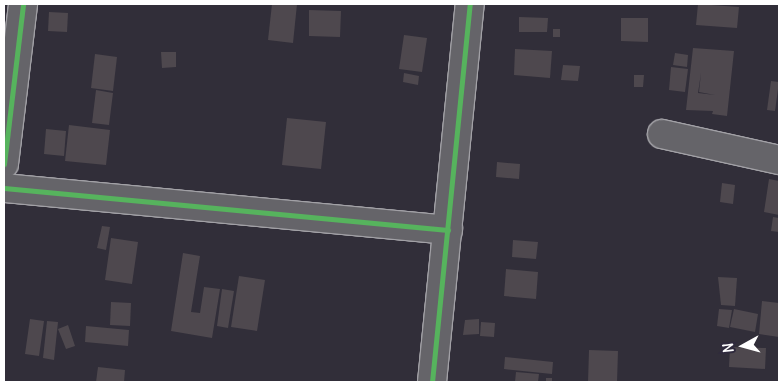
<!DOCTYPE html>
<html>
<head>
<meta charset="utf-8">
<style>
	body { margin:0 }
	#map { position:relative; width:783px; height:386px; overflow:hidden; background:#312e39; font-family:Delius,sans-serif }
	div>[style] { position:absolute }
	.building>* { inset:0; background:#4e484e }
	.roads { filter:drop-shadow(1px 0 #a2a1a6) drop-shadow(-1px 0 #a2a1a6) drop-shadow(0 1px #a2a1a6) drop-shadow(0 -1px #a2a1a6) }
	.minor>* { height:28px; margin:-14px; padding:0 14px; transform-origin:14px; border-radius:14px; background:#656469 }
	.cycleway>* { height:5px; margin:-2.5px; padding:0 2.5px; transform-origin:2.5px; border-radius:2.5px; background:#56b35d }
	span { translate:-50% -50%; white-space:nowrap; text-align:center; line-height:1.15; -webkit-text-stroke:5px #2f2a3d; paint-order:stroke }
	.frame { position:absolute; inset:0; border:5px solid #fff; pointer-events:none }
	.north { position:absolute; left:718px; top:321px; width:50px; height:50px; -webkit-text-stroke:4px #2f2a3d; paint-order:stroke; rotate:263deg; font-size:14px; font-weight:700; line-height:20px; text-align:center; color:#fff }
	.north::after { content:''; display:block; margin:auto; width:18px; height:22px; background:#fff; clip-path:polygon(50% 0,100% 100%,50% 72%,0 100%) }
</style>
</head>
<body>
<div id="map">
	<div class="building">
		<i style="clip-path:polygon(272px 4px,297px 4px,293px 43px,268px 40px)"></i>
		<i style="clip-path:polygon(698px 4px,739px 7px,737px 28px,696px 25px)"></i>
		<i style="clip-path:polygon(309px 10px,341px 11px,340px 37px,309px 36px)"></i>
		<i style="clip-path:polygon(49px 12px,68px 13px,67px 32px,48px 31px)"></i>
		<i style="clip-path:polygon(519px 17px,548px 18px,547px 32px,519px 32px)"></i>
		<i style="clip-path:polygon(621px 18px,648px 18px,648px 42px,621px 41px)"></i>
		<i style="clip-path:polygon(553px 29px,560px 29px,560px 37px,553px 37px)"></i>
		<i style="clip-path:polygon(404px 35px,427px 38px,422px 72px,399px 69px)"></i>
		<i style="clip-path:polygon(evenodd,693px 48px,734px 51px,727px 116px,712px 114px,713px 111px,686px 110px,693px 48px,701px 73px,699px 92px,715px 95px,698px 93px,701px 73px)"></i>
		<i style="clip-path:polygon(515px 49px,552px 51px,550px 78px,514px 75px)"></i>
		<i style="clip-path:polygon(161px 52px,176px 52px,176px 67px,162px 68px)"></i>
		<i style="clip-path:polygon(675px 53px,688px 55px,687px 67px,673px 65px)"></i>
		<i style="clip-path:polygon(95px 54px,117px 57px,113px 91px,91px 88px)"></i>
		<i style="clip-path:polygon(563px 65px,580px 66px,578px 81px,561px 80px)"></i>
		<i style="clip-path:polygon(671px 67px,688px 69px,685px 92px,669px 90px)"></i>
		<i style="clip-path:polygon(404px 73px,419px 76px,418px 85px,403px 82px)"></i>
		<i style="clip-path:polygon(634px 75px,644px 75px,643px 87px,634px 87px)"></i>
		<i style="clip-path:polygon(771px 81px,779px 82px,775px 111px,767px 110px)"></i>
		<i style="clip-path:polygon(96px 90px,113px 93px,109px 125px,92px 123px)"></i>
		<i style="clip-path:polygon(287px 118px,326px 122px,321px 169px,282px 165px)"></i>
		<i style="clip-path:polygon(69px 125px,110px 130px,106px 165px,65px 161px)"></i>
		<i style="clip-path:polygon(46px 129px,66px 131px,64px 156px,44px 154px)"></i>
		<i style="clip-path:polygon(497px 162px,520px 164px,519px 179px,496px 177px)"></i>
		<i style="clip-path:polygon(769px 179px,779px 181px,779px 215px,764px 212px)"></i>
		<i style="clip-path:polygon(722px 183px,735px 185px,733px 204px,720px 202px)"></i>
		<i style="clip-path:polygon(773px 217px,779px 218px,779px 232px,771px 231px)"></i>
		<i style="clip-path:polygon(102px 226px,110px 227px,106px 250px,97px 248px)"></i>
		<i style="clip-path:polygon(111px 238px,138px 242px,132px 284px,105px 280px)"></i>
		<i style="clip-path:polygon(513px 240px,538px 242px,536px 259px,512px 257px)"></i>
		<i style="clip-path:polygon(183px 253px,200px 256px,191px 312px,200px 313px,204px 287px,220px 289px,212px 338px,171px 331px)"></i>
		<i style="clip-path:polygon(506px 269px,538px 272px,536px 299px,504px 296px)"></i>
		<i style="clip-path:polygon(239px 276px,265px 280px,257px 331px,231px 327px)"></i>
		<i style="clip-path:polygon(718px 277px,737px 278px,735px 306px,721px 305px)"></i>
		<i style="clip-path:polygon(222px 289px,234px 291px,228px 328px,217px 326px)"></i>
		<i style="clip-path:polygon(762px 301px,779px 303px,779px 337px,759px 334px)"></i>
		<i style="clip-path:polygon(111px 302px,131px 303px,130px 326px,110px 325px)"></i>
		<i style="clip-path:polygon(719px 309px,732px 310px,729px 328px,717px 326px)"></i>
		<i style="clip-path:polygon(734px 309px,758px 314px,755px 332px,730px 327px)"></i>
		<i style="clip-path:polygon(30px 319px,44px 321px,39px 356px,25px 354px)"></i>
		<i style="clip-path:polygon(479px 319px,479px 334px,463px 335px,465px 320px)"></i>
		<i style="clip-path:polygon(47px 321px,58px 322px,54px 360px,43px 358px)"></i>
		<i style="clip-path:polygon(481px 322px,495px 323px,494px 337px,480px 336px)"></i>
		<i style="clip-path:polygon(68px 325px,75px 346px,66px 349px,58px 329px)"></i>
		<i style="clip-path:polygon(86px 326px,129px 330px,128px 346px,85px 342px)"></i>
		<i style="clip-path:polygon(730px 347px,766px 348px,765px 369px,729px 367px)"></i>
		<i style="clip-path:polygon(589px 350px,618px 351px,617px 382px,588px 382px)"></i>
		<i style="clip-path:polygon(505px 357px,553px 362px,552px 374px,504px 369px)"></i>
		<i style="clip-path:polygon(98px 367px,125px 370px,124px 382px,96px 382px)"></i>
		<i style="clip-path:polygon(516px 372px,539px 374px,538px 382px,515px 382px)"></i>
		<i style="clip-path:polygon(546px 378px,552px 378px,552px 382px,546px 382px)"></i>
	</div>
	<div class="roads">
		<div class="minor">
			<i style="left:662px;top:134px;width:120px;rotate:12.5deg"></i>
			<i style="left:4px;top:164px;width:161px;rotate:-83.2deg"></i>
			<i style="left:4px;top:188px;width:446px;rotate:5.4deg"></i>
			<i style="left:432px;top:382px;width:380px;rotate:-84.3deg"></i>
		</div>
	</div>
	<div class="cycleway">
		<i style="left:4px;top:164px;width:161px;rotate:-83.2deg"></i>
		<i style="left:4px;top:188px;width:446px;rotate:5.4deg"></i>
		<i style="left:432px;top:382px;width:380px;rotate:-84.3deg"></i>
	</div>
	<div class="frame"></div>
	<div class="north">N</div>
</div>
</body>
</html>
